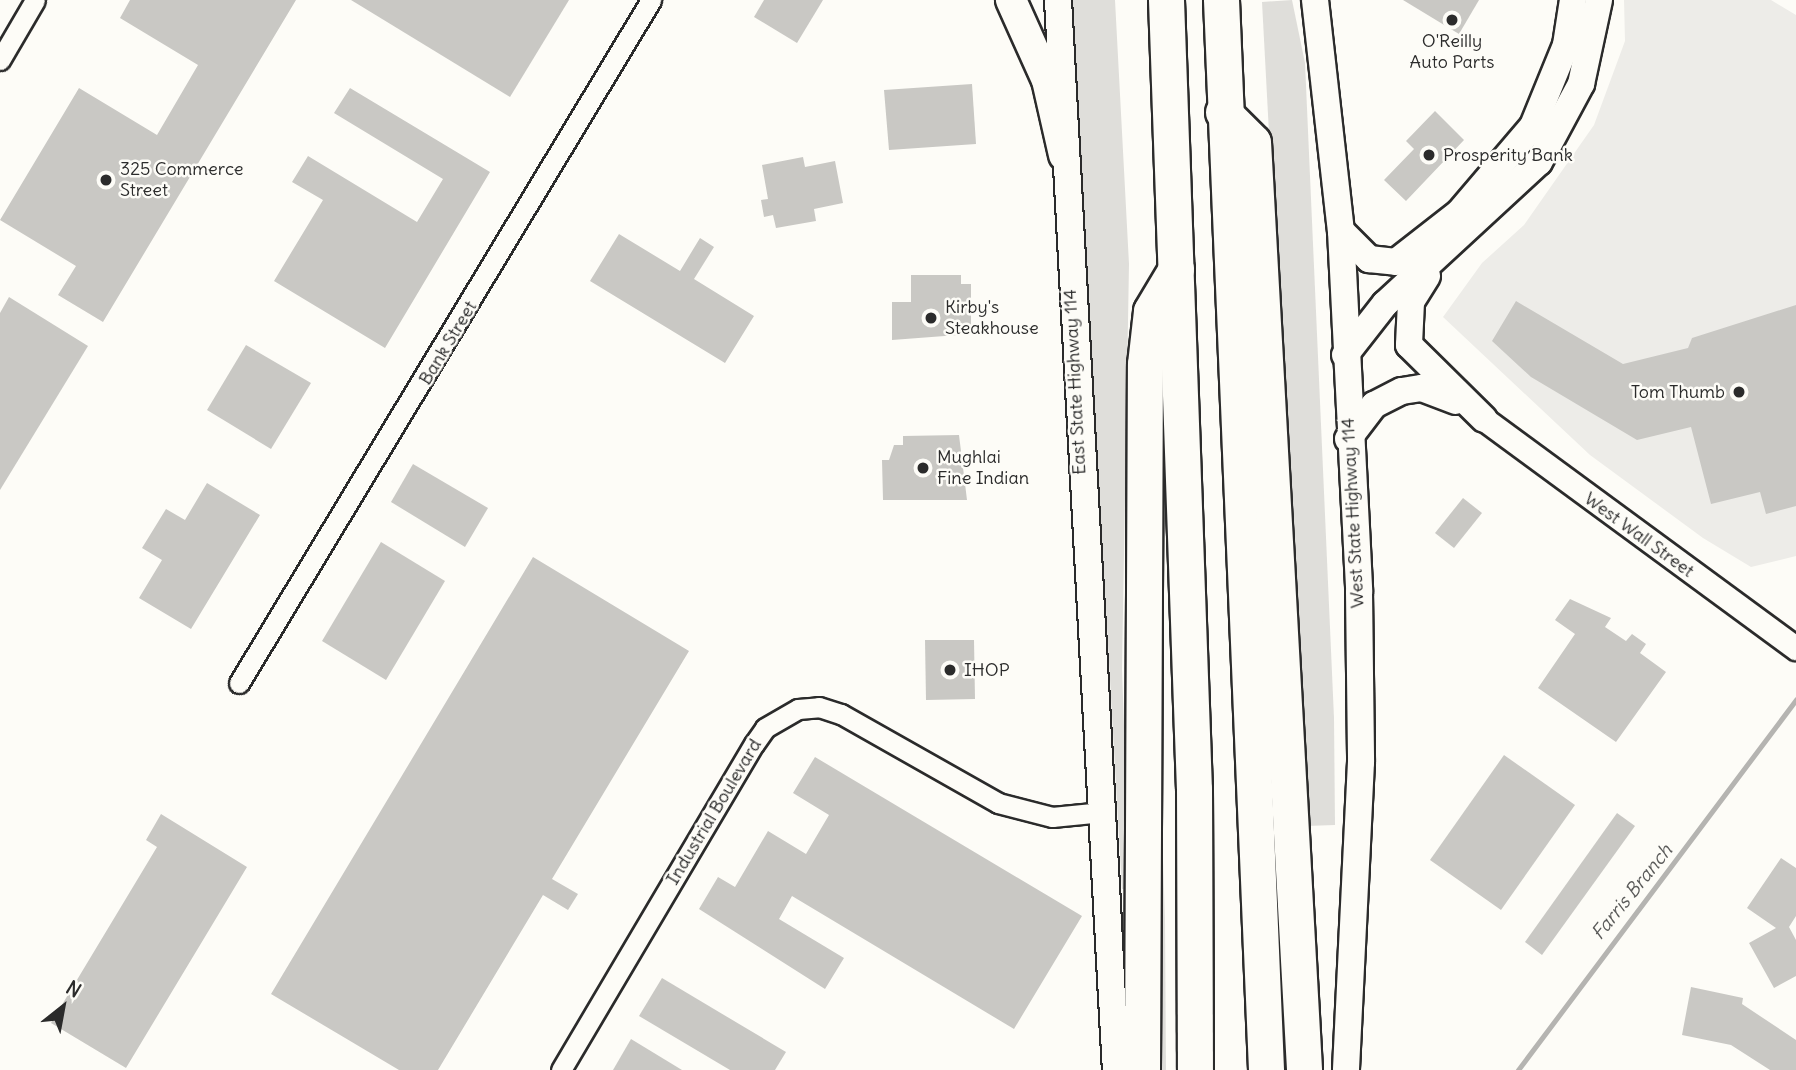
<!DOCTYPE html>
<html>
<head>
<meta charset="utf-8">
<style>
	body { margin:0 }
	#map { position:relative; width:1796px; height:1070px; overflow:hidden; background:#fdfcf7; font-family:Delius,sans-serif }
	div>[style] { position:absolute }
	.built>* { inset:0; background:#edece8 }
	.green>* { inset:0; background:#dfdeda }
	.stream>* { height:4.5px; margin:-2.25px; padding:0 2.25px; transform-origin:2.25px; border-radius:2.25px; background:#b5b4b1 }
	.building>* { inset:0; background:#c9c8c4 }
	.roads { filter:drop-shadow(2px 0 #2b2b2b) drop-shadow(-2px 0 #2b2b2b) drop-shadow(0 2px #2b2b2b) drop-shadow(0 -2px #2b2b2b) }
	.minor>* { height:19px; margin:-9.5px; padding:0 9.5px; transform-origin:9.5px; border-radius:9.5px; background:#fdfcf7 }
	.tertiary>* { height:23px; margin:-11.5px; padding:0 11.5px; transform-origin:11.5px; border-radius:11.5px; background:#fdfcf7 }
	.secondary>* { height:26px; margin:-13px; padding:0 13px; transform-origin:13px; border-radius:13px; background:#fdfcf7 }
	.primary>* { height:30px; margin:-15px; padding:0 15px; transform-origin:15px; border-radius:15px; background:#fdfcf7 }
	.motorway>* { height:35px; margin:-17.5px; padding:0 17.5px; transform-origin:17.5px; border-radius:17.5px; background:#fdfcf7 }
	.dots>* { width:19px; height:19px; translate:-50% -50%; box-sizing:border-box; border:4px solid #fdfcf7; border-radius:50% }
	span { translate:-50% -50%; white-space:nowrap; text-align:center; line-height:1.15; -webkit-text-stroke:5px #fdfcf7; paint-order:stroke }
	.poi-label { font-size:18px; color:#2b2b2b }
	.left { translate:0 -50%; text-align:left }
	.right { translate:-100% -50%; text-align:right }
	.street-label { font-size:18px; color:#2b2b2b }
	.water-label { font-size:19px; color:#5b5b5a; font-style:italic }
	.north { position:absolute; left:28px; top:972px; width:70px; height:70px; -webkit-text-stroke:5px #fdfcf7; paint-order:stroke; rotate:31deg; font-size:19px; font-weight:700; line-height:28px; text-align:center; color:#2b2b2b }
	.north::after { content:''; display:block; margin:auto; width:24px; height:32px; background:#2b2b2b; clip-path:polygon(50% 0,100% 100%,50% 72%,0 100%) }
</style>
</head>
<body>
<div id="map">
	<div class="built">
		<i style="clip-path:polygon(1624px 0,1771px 0,1796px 15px,1796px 556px,1751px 567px,1703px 538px,1590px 455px,1443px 317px,1482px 263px,1524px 225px,1594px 125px,1625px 41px)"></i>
	</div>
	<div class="green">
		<i style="clip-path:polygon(1071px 0,1115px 0,1129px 264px,1122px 670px,1130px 889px,1122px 889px)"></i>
		<i style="clip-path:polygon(1292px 0,1305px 63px,1334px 718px,1335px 825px,1306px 826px,1262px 2px)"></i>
		<i style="clip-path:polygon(1154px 596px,1165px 919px,1166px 1070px,1151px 1070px)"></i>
	</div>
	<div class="stream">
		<i style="left:1518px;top:1070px;width:463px;rotate:-53.1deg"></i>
	</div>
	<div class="building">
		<i style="clip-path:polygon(130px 0,296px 0,103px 322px,58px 295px,76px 266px,0 220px,79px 88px,157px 135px,198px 65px,120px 18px)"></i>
		<i style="clip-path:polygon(351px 0,569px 0,510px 97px)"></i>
		<i style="clip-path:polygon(764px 0,823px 0,797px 43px,754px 17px)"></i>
		<i style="clip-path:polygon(1403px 0,1479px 0,1459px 34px)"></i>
		<i style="clip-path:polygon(972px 84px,976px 144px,889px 150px,884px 90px)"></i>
		<i style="clip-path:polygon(350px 88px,490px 172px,385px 348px,274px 281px,323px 200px,292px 182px,308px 156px,417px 222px,443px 179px,334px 113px)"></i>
		<i style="clip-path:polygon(1435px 111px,1464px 140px,1406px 201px,1384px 180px,1414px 149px,1406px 141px)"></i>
		<i style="clip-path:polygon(803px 157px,805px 167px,835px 161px,843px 203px,814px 209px,816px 221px,776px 228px,773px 215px,764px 217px,761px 200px,768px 199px,762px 165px)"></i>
		<i style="clip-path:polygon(619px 234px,680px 271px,700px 238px,714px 247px,694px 279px,754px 316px,725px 363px,590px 281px)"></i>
		<i style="clip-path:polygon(911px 275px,961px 275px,961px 284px,971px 284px,971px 334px,892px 340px,892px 302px,911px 302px)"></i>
		<i style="clip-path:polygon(9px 297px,88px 346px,0 490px,0 313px)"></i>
		<i style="clip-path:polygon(1516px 301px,1623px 364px,1688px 348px,1692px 338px,1796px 305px,1796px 506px,1766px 514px,1760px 492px,1711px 504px,1691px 427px,1637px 440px,1531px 377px,1492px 341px)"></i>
		<i style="clip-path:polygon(246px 345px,311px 383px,271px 449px,207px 410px)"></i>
		<i style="clip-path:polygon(959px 435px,967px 500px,883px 500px,882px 460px,889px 460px,894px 445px,903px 445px,903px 436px)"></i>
		<i style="clip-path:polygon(413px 464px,488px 508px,465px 547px,391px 502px)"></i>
		<i style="clip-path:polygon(207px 483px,260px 515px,191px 629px,139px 598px,162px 560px,142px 548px,166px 509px,185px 520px)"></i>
		<i style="clip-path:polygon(1463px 498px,1482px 513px,1454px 548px,1435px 533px)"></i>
		<i style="clip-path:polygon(381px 542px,445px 581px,386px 680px,322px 641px)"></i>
		<i style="clip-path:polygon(533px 557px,689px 651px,552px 879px,578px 894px,568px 910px,543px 895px,438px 1070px,399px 1070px,271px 994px)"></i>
		<i style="clip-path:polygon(1570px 599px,1611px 618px,1605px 627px,1626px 641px,1632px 634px,1646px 644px,1640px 653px,1666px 672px,1616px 742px,1538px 688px,1575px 634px,1555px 620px)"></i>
		<i style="clip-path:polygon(925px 640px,974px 640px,975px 699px,926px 700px)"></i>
		<i style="clip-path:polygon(1504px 755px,1575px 805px,1501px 910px,1430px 860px)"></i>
		<i style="clip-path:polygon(815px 757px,1082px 916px,1014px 1029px,792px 896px,779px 919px,844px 958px,825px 989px,699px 909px,718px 877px,735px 887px,768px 831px,806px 854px,829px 815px,793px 793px)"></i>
		<i style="clip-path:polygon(1617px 813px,1635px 826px,1542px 955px,1525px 942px)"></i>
		<i style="clip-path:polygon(161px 814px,247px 867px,126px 1068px,51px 1023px,157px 847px,146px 840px)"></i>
		<i style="clip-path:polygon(1781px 858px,1796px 868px,1796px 916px,1789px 927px,1796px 940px,1796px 976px,1774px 988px,1749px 943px,1776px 928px,1747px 908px)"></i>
		<i style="clip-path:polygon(662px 978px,786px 1052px,775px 1070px,730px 1070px,639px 1016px)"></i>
		<i style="clip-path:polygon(1691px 987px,1743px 998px,1742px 1004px,1796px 1040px,1796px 1070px,1770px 1070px,1731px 1045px,1682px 1035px)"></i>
		<i style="clip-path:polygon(631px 1039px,682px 1070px,613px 1070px)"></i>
	</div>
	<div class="roads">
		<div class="minor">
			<i style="left:0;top:60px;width:69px;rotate:-59.7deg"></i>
			<i style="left:239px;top:683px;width:798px;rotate:-58.9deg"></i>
			<i style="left:561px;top:1070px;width:379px;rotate:-59.4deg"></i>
			<i style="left:754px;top:744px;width:19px;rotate:-55deg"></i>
			<i style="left:765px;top:728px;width:38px;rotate:-30deg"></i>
			<i style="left:798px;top:709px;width:21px;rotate:-5deg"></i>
			<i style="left:819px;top:707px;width:23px;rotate:18deg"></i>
			<i style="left:841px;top:714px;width:180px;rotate:29.5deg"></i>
			<i style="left:998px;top:803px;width:56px;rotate:14.5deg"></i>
			<i style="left:1052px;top:817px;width:51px;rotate:-5.6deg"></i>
		</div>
		<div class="tertiary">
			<i style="left:1484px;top:419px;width:387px;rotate:36.3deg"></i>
		</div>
		<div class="secondary">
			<i style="left:1058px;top:0;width:1072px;rotate:86.9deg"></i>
			<i style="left:1315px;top:0;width:232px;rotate:83.6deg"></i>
			<i style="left:1341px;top:231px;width:361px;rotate:87.1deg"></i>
			<i style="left:1359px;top:592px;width:170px;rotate:89.3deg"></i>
			<i style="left:1361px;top:762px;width:308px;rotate:92.8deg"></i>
			<i style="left:1341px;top:231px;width:40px;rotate:45deg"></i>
			<i style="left:1369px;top:259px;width:27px;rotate:6deg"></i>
			<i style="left:1396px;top:262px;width:80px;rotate:-37.9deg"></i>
			<i style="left:1459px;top:213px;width:114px;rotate:-49.6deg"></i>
			<i style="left:1533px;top:126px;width:87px;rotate:-67.8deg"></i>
			<i style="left:1566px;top:45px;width:46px;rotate:-81.2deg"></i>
			<i style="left:1427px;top:276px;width:31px;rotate:122deg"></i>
			<i style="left:1411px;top:302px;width:43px;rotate:92.7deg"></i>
			<i style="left:1409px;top:345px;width:105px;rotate:44.6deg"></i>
			<i style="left:1345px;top:355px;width:65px;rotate:-51.9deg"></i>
			<i style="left:1385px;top:304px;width:209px;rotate:-42.7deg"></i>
			<i style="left:1539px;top:162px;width:89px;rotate:-61.7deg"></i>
			<i style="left:1581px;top:84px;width:86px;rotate:-77.9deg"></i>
			<i style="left:1348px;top:439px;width:43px;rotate:-52.6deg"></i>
			<i style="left:1374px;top:405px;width:31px;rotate:-27deg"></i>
			<i style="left:1402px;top:391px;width:20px;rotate:-9deg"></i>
			<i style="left:1422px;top:388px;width:36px;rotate:21deg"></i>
		</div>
		<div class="primary">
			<i style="left:1011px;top:0;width:88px;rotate:65.8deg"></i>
			<i style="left:1047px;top:80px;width:77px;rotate:77.2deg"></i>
		</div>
		<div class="motorway">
			<i style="left:1166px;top:0;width:789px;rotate:87.97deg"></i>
			<i style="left:1194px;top:789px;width:281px;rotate:89.8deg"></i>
			<i style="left:1221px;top:0;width:1071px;rotate:87.59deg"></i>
			<i style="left:1223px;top:112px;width:42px;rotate:45deg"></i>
			<i style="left:1253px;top:142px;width:929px;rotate:86.85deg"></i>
			<i style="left:1142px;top:1070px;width:706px;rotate:-89.76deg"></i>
			<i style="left:1145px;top:364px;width:53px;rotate:-83.5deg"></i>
			<i style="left:1151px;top:311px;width:49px;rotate:-59.2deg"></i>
		</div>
	</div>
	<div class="dots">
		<i style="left:1452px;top:20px;background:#2b2b2b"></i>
		<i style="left:1429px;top:155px;background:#2b2b2b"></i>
		<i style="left:106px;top:180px;background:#2b2b2b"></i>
		<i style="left:931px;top:318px;background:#2b2b2b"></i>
		<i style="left:1739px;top:392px;background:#2b2b2b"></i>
		<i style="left:923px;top:468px;background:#2b2b2b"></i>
		<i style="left:950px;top:670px;background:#2b2b2b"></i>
	</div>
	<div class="poi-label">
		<span style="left:1452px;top:52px">O'Reilly<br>Auto Parts</span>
		<span class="left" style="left:1443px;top:155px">Prosperity Bank</span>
		<span class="left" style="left:120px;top:180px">325 Commerce<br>Street</span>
		<span class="left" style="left:945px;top:318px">Kirby's<br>Steakhouse</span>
		<span class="right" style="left:1725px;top:392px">Tom Thumb</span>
		<span class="left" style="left:937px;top:468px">Mughlai<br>Fine Indian</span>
		<span class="left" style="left:964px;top:670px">IHOP</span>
	</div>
	<div class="street-label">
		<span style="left:448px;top:343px;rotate:-59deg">Bank Street</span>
		<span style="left:1075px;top:382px;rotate:-93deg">East State Highway 114</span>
		<span style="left:1353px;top:513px;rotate:-93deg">West State Highway 114</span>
		<span style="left:1639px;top:535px;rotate:36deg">West Wall Street</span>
		<span style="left:714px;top:812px;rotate:-59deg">Industrial Boulevard</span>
	</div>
	<div class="water-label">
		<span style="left:1632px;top:892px;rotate:-51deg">Farris Branch</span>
	</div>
	<div class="north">N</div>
</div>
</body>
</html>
